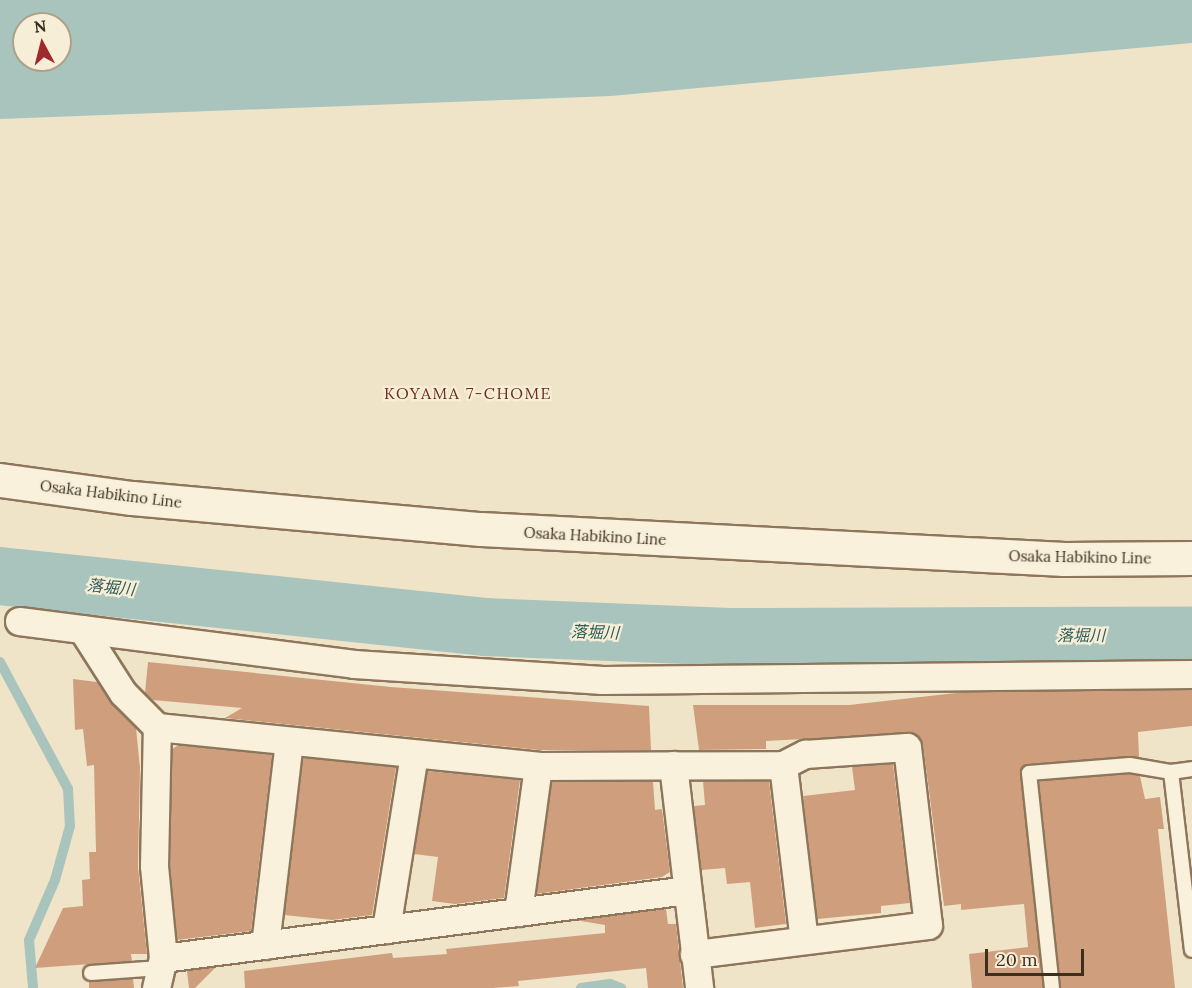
<!DOCTYPE html>
<html>
<head>
<meta charset="utf-8">
<style>
	body { margin:0 }
	#map { position:relative; width:1192px; height:988px; overflow:hidden; background:#f0e4c8; font-family:Lora,"Noto Sans JP",serif }
	div>[style] { position:absolute }
	.water>* { inset:0; background:#a9c4bc }
	.stream>* { height:10px; margin:-5px; padding:0 5px; transform-origin:5px; border-radius:5px; background:#a9c4bc }
	.river>* { height:58px; margin:-29px; padding:0 29px; transform-origin:29px; border-radius:29px; background:#a9c4bc }
	.building>* { inset:0; background:#cf9f7d }
	.roads { filter:drop-shadow(2px 0 #8d765c) drop-shadow(-2px 0 #8d765c) drop-shadow(0 2px #8d765c) drop-shadow(0 -2px #8d765c) }
	.lane>* { height:14px; margin:-7px; padding:0 7px; transform-origin:7px; border-radius:7px; background:#faf1dc }
	.street>* { height:27px; margin:-13.5px; padding:0 13.5px; transform-origin:13.5px; border-radius:13.5px; background:#faf1dc }
	.secondary>* { height:33px; margin:-16.5px; padding:0 16.5px; transform-origin:16.5px; border-radius:16.5px; background:#faf1dc }
	span { translate:-50% -50%; white-space:nowrap; text-align:center; line-height:1.15; -webkit-text-stroke:4.5px #f7eed8; paint-order:stroke }
	.street-label { font-size:15px; color:#3d2e20 }
	.neighbourhood-label { font-size:16px; color:#6b2e1e; letter-spacing:1.5px }
	.water-label { font-size:16px; color:#2f5d5a; font-style:italic }
	.north { position:absolute; left:12px; top:12px; width:60px; height:60px; box-sizing:border-box; background:#f7eed8; border:2px solid #ada18e; border-radius:50%; rotate:353deg; font-size:16px; font-weight:700; line-height:24px; text-align:center; color:#3d2e20 }
	.north::after { content:''; display:block; margin:auto; width:21px; height:27px; background:#9e2a2b; clip-path:polygon(50% 0,100% 100%,50% 72%,0 100%) }
	.scale { position:absolute; left:985px; top:949px; width:99px; height:27px; box-sizing:border-box; border:3px solid #3d2e20; border-top:0; padding-left:8px; font-size:18px; line-height:21px; white-space:nowrap; color:#3d2e20; -webkit-text-stroke:4px #f7eed8; paint-order:stroke }
</style>
</head>
<body>
<div id="map">
	<div class="water">
		<i style="clip-path:polygon(evenodd,0 0,1192px 0,1192px 43px,611px 96px,0 119px,0 0,24px 24px,60px 24px,60px 60px,24px 60px,24px 24px)"></i>
	</div>
	<div class="stream">
		<i style="left:0;top:662px;width:144px;rotate:61.8deg"></i>
		<i style="left:68px;top:789px;width:37px;rotate:87deg"></i>
		<i style="left:70px;top:826px;width:56px;rotate:105.5deg"></i>
		<i style="left:55px;top:880px;width:65px;rotate:113.4deg"></i>
		<i style="left:29px;top:940px;width:48px;rotate:85.2deg"></i>
		<i style="left:581px;top:988px;width:29px;rotate:-8deg"></i>
		<i style="left:610px;top:984px;width:12px;rotate:20deg"></i>
	</div>
	<div class="river">
		<i style="left:0;top:576px;width:487px;rotate:6deg"></i>
		<i style="left:484px;top:627px;width:246px;rotate:2.3deg"></i>
		<i style="left:730px;top:637px;width:462px;rotate:-0.2deg"></i>
	</div>
	<div class="building">
		<i style="clip-path:polygon(148px 662px,391px 687px,649px 706px,651px 750px,539px 750px,225px 718px,242px 708px,153px 700px,145px 693px)"></i>
		<i style="clip-path:polygon(73px 679px,97px 682px,136px 728px,140px 768px,138px 867px,147px 954px,131px 954px,132px 961px,35px 968px,63px 908px,83px 906px,82px 880px,90px 879px,89px 852px,96px 852px,94px 765px,87px 766px,83px 729px,75px 730px)"></i>
		<i style="clip-path:polygon(1192px 690px,1192px 726px,1138px 732px,1139px 757px,1028px 764px,1021px 769px,1043px 988px,972px 988px,969px 954px,1028px 947px,1024px 904px,961px 910px,961px 904px,944px 906px,923px 745px,914px 733px,766px 741px,766px 749px,699px 750px,693px 705px,849px 705px,965px 692px)"></i>
		<i style="clip-path:polygon(179px 745px,272px 755px,251px 931px,177px 940px,170px 865px,172px 749px)"></i>
		<i style="clip-path:polygon(303px 758px,396px 767px,372px 915px,332px 920px,284px 915px)"></i>
		<i style="clip-path:polygon(893px 764px,910px 903px,881px 906px,881px 913px,817px 919px,803px 796px,855px 790px,852px 767px)"></i>
		<i style="clip-path:polygon(427px 771px,520px 780px,504px 898px,455px 904px,432px 901px,438px 857px,414px 854px)"></i>
		<i style="clip-path:polygon(1130px 774px,1140px 776px,1145px 799px,1160px 797px,1164px 829px,1158px 829px,1175px 988px,1061px 988px,1039px 781px)"></i>
		<i style="clip-path:polygon(653px 781px,655px 810px,662px 809px,670px 872px,662px 877px,536px 894px,552px 782px)"></i>
		<i style="clip-path:polygon(703px 781px,769px 781px,786px 924px,755px 928px,750px 882px,727px 884px,725px 868px,701px 870px,694px 806px,705px 805px)"></i>
		<i style="clip-path:polygon(666px 909px,668px 924px,676px 924px,683px 988px,648px 988px,646px 968px,518px 981px,519px 986px,493px 988px,245px 988px,244px 971px,392px 953px,393px 958px,447px 954px,446px 949px,605px 933px,605px 925px,575px 920px)"></i>
		<i style="clip-path:polygon(216px 967px,195px 988px,189px 988px,187px 971px)"></i>
		<i style="clip-path:polygon(133px 979px,134px 988px,89px 988px,89px 981px)"></i>
	</div>
	<div class="roads">
		<div class="lane">
			<i style="left:1171px;top:772px;width:179px;rotate:83.3deg"></i>
			<i style="left:91px;top:973px;width:69px;rotate:-4.1deg"></i>
			<i style="left:1052px;top:988px;width:216px;rotate:-96.1deg"></i>
			<i style="left:1029px;top:773px;width:101px;rotate:-4.5deg"></i>
			<i style="left:1130px;top:765px;width:42px;rotate:9.7deg"></i>
			<i style="left:1171px;top:772px;width:21px;rotate:-8deg"></i>
		</div>
		<div class="street">
			<i style="left:19px;top:621px;width:338px;rotate:7.3deg"></i>
			<i style="left:354px;top:664px;width:249px;rotate:3.7deg"></i>
			<i style="left:602px;top:680px;width:590px;rotate:-0.58deg"></i>
			<i style="left:82px;top:629px;width:76px;rotate:57.4deg"></i>
			<i style="left:123px;top:693px;width:48px;rotate:45deg"></i>
			<i style="left:673px;top:765px;width:225px;rotate:83.3deg"></i>
			<i style="left:783px;top:765px;width:176px;rotate:83.2deg"></i>
			<i style="left:518px;top:912px;width:147px;rotate:-82.2deg"></i>
			<i style="left:386px;top:929px;width:177px;rotate:-80.9deg"></i>
			<i style="left:265px;top:945px;width:205px;rotate:-83.3deg"></i>
			<i style="left:163px;top:958px;width:528px;rotate:-7.39deg"></i>
			<i style="left:156px;top:988px;width:31px;rotate:-77deg"></i>
			<i style="left:163px;top:958px;width:92px;rotate:-95.6deg"></i>
			<i style="left:154px;top:866px;width:139px;rotate:-88.8deg"></i>
			<i style="left:157px;top:727px;width:383px;rotate:5.8deg"></i>
			<i style="left:538px;top:766px;width:245px;rotate:-0.2deg"></i>
			<i style="left:783px;top:765px;width:25px;rotate:-27deg"></i>
			<i style="left:805px;top:754px;width:102px;rotate:-3.9deg"></i>
			<i style="left:907px;top:747px;width:179px;rotate:83.3deg"></i>
			<i style="left:928px;top:925px;width:236px;rotate:172.9deg"></i>
		</div>
		<div class="secondary">
			<i style="left:0;top:480px;width:133px;rotate:7.8deg"></i>
			<i style="left:132px;top:498px;width:350px;rotate:5.1deg"></i>
			<i style="left:481px;top:529px;width:584px;rotate:2.95deg"></i>
			<i style="left:1064px;top:559px;width:128px;rotate:-0.4deg"></i>
		</div>
	</div>
	<div class="street-label">
		<span style="left:111px;top:494px;rotate:7deg">Osaka Habikino Line</span>
		<span style="left:595px;top:536px;rotate:3deg">Osaka Habikino Line</span>
		<span style="left:1080px;top:557px;rotate:1deg">Osaka Habikino Line</span>
	</div>
	<div class="neighbourhood-label">
		<span style="left:468px;top:393px">KOYAMA 7-CHOME</span>
	</div>
	<div class="water-label">
		<span style="left:111px;top:587px;rotate:6deg">落堀川</span>
		<span style="left:595px;top:632px;rotate:2deg">落堀川</span>
		<span style="left:1081px;top:635px">落堀川</span>
	</div>
	<div class="north">N</div>
	<div class="scale">20 m</div>
</div>
</body>
</html>
